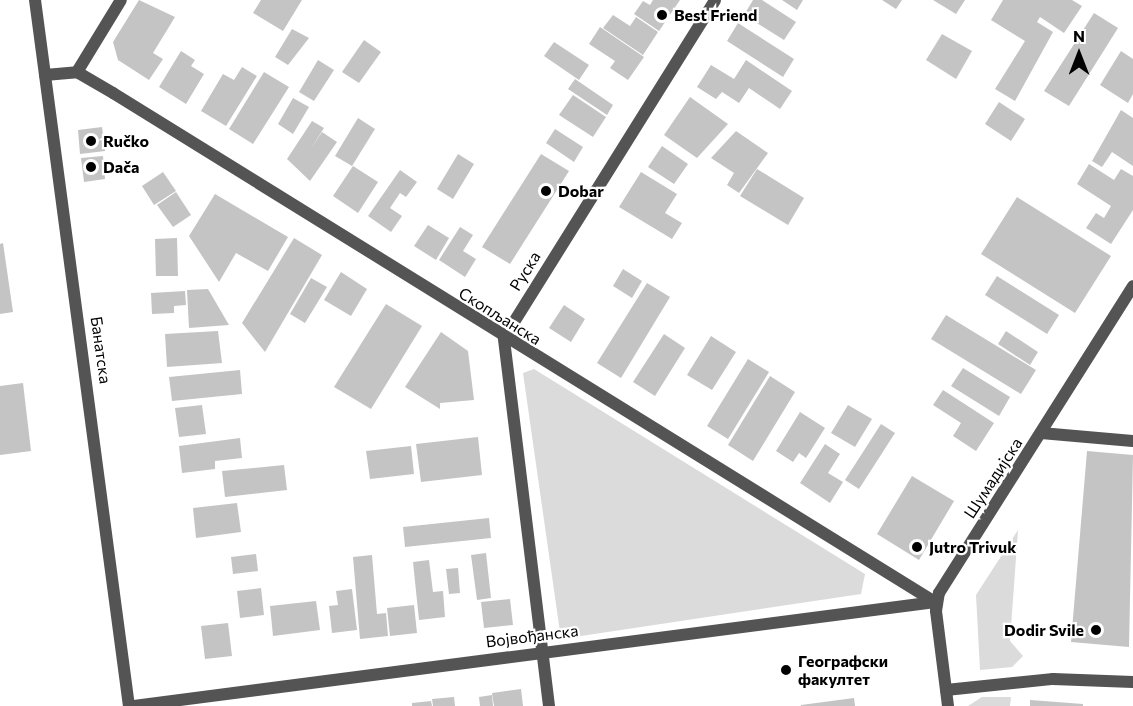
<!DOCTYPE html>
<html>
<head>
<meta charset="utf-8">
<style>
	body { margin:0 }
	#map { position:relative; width:1133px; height:706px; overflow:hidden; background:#fff; font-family:Commissioner,sans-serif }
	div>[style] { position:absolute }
	.green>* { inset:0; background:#dbdbdb }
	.building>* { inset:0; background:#c4c4c4 }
	.minor>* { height:12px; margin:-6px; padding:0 6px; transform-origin:6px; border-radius:6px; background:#545454 }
	.dots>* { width:16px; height:16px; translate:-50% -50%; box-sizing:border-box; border:3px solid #fff; border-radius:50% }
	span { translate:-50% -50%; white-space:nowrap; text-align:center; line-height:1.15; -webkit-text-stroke:4.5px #fff; paint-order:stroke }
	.poi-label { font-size:16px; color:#000; font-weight:700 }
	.left { translate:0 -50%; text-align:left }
	.right { translate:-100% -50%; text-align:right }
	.street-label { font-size:16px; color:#000 }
	.north { position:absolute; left:1049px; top:24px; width:60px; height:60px; -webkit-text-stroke:4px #fff; paint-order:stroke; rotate:0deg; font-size:16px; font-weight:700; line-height:24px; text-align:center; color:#000 }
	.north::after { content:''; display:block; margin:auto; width:21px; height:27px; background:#000; clip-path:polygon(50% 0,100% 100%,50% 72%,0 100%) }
</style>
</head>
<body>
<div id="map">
	<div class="green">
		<i style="clip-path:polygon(534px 369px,865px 574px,861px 594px,561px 639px,523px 373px)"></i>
		<i style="clip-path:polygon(1018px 530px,1010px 641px,1023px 656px,1012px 667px,980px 670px,976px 595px)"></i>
		<i style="clip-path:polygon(982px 697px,1011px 697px,1010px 706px,968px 706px)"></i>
	</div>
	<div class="building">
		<i style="clip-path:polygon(139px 0,175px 17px,153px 53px,163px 59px,149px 80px,118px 60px,113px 42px)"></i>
		<i style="clip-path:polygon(261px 0,302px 0,283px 31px,253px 13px)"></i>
		<i style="clip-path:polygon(653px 0,680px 0,659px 31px,634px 14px,643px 1px,650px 5px)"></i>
		<i style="clip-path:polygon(753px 0,762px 0,796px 22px,784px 40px,744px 15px)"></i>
		<i style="clip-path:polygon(782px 0,803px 0,797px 10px)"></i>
		<i style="clip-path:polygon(882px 0,902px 0,896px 9px)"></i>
		<i style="clip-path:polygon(933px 0,965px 0,956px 14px)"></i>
		<i style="clip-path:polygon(1003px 0,1072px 0,1082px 6px,1064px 33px,1040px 17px,1037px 22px,1053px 32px,1015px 101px,995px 89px,1025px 41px,991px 20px)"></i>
		<i style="clip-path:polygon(1094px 13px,1118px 28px,1069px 106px,1044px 91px)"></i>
		<i style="clip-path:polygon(613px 15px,630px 26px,636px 17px,658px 32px,643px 55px,603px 28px)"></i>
		<i style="clip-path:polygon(738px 23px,794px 59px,783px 77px,727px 41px)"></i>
		<i style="clip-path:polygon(600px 27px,644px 57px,628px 80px,610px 68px,615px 61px,589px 44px)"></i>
		<i style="clip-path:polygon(292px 29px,309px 38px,288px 65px,275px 57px)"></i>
		<i style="clip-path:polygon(942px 34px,972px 51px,956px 79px,926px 60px)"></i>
		<i style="clip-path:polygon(364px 40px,381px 52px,359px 83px,342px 72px)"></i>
		<i style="clip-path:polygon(554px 42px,589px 65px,579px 80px,544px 56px)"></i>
		<i style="clip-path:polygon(181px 51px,195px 60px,191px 66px,204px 74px,186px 104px,159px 87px)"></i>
		<i style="clip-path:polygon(1121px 51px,1133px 59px,1133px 94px,1128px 103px,1100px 85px)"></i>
		<i style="clip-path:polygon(318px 60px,334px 70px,314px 101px,299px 92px)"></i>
		<i style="clip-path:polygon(746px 60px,792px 91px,780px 109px,749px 88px,739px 103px,722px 92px,716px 99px,697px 87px,711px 65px,734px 79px)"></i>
		<i style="clip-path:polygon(242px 67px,257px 76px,226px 126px,201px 111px,223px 74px,234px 80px)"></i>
		<i style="clip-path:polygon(264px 72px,289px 87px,253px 144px,229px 129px)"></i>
		<i style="clip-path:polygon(575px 79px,613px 105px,607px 115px,568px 89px)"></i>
		<i style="clip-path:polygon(573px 95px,606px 117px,593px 137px,559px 115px)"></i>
		<i style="clip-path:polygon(690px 97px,728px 124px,697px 158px,664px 135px)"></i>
		<i style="clip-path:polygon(293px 98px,309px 107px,293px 134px,278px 124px)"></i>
		<i style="clip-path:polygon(999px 102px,1025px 119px,1011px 141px,985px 124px)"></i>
		<i style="clip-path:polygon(1121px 110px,1133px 118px,1133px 166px,1112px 152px,1102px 167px,1092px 161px)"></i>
		<i style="clip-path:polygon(358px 118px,375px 129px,352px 166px,335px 156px)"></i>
		<i style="clip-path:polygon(312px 121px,324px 128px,310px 150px,322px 132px,337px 142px,310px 181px,287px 159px)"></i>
		<i style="clip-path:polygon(102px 127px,105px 151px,80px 154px,78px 130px)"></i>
		<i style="clip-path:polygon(555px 129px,583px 147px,574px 162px,546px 143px)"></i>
		<i style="clip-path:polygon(736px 131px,768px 153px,739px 193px,727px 185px,734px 173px,711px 158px)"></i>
		<i style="clip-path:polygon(662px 146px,688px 164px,674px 184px,648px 167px)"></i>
		<i style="clip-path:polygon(458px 154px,474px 164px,453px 199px,437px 189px)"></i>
		<i style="clip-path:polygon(541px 154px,569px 171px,510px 264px,482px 247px)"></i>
		<i style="clip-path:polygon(103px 156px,105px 179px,84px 182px,81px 158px)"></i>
		<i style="clip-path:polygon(1089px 164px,1114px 180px,1121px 169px,1133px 176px,1133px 210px,1111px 244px,1086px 228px,1096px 213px,1104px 218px,1111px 206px,1077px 184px)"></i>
		<i style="clip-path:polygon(353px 166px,378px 182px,358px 213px,333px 196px)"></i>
		<i style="clip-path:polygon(757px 169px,804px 198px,788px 225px,740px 196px)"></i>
		<i style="clip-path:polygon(400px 170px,417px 182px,406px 197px,400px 193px,390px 208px,402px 216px,391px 232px,368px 216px)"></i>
		<i style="clip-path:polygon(163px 172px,176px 191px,154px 205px,142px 186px)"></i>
		<i style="clip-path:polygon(641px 172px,677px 194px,665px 213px,682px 223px,672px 239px,619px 207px)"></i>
		<i style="clip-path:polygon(176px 192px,191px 215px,173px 227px,157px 205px)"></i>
		<i style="clip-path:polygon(215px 194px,288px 237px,268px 271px,236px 253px,219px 282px,189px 236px)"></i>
		<i style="clip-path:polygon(1017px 197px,1111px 256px,1075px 313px,981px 254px)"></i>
		<i style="clip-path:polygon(428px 225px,449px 238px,436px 260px,414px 246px)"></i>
		<i style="clip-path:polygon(460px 227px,473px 235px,463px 251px,476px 259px,465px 277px,439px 260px)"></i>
		<i style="clip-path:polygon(177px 238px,178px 276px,156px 276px,155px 239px)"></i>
		<i style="clip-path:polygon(294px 238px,322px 255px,265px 352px,242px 323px)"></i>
		<i style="clip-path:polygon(3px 243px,13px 312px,0 314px,0 244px)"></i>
		<i style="clip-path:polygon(623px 269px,642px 281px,632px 298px,613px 286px)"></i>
		<i style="clip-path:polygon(341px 272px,367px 289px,351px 316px,324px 300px)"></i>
		<i style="clip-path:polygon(997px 276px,1059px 315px,1047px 334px,985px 295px)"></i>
		<i style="clip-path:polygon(311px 278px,327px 287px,305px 323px,290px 314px)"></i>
		<i style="clip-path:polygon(647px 283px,670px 297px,621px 378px,597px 363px)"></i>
		<i style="clip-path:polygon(208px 289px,229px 325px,189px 328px,187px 290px)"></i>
		<i style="clip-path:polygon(185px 291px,186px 305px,174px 306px,174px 313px,152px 314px,151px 293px)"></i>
		<i style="clip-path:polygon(386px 304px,422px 326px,371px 409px,334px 387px)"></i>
		<i style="clip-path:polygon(564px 305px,585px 319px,571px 342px,549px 328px)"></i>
		<i style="clip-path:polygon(946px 315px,1036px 370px,1021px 394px,931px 339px)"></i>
		<i style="clip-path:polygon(218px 331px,222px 363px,167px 367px,165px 334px)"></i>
		<i style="clip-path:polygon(1006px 331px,1038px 352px,1030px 365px,998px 344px)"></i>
		<i style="clip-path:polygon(441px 332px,468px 351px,474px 400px,440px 403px,440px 409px,405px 387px)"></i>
		<i style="clip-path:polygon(664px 334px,685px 348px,655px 396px,633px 382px)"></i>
		<i style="clip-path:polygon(711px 336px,736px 352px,712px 390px,687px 375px)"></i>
		<i style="clip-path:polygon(748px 359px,769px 372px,728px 439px,707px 426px)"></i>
		<i style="clip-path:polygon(963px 368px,1010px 397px,999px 416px,951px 386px)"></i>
		<i style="clip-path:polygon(240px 370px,242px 394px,172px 401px,169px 377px)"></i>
		<i style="clip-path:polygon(770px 376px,795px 392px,753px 461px,728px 445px)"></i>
		<i style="clip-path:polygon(23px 383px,31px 451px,0 455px,0 386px)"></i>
		<i style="clip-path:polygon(943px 390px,994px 423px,976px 451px,953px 436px,961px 423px,933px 405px)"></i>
		<i style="clip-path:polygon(202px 405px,206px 434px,179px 437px,175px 408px)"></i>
		<i style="clip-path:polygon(848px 405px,872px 419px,855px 447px,831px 433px)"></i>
		<i style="clip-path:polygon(800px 412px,825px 428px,806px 458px,799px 453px,793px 462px,776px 451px)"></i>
		<i style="clip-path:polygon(881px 424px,895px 433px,859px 489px,845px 480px)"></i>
		<i style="clip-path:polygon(478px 437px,482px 475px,421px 482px,416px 444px)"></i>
		<i style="clip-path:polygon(240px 438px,242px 458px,215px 461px,215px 469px,182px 473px,179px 446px)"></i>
		<i style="clip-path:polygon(825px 444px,840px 454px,828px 473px,843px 482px,830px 503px,800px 483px)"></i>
		<i style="clip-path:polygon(411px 446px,414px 474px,370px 479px,366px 451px)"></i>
		<i style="clip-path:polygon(1087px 451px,1133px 455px,1129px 647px,1071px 642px)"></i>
		<i style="clip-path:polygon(284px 465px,287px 490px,225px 497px,222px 471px)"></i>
		<i style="clip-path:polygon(912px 476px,954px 501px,919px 560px,877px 534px)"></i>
		<i style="clip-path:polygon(237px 503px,241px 532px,196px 538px,193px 508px)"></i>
		<i style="clip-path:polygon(489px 518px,491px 538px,405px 547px,403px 527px)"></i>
		<i style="clip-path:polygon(486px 553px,491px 598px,477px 600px,471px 555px)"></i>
		<i style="clip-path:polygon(256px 554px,258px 571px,233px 574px,231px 557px)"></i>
		<i style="clip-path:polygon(372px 555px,377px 614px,386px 613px,388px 636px,360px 639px,353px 557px)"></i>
		<i style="clip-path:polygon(429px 560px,433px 592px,443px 591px,445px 617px,419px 620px,413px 562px)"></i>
		<i style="clip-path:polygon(458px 568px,460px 593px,449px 594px,446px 569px)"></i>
		<i style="clip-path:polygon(261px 588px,264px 615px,240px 618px,237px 591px)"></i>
		<i style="clip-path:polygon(352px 589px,357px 630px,332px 633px,329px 606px,338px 605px,336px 591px)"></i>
		<i style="clip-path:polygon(510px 599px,513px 625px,484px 628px,481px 602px)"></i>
		<i style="clip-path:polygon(316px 601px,320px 630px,273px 636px,270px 606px)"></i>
		<i style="clip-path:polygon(414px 605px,417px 633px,390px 636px,387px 608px)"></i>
		<i style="clip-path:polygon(228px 623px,232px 656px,205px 659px,201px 626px)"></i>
		<i style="clip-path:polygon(521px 689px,523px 706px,494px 706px,492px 693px)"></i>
		<i style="clip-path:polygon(492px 695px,493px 706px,480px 706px,479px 697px)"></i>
		<i style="clip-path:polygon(454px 697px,455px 706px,433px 706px,432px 699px)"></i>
		<i style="clip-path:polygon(854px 698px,855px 706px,801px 706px,801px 705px)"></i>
		<i style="clip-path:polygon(1030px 700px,1083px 704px,1083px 706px,1030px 706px)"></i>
		<i style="clip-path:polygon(431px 701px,432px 706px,412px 706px,412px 703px)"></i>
	</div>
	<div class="minor">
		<i style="left:35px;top:0;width:712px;rotate:82.42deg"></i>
		<i style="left:77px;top:72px;width:84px;rotate:-58.6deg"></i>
		<i style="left:45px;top:75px;width:32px;rotate:-5deg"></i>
		<i style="left:77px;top:72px;width:42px;rotate:30.3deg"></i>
		<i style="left:113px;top:93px;width:967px;rotate:31.77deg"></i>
		<i style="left:1041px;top:433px;width:92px;rotate:5deg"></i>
		<i style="left:946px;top:690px;width:108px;rotate:-5.9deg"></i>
		<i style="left:1053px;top:679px;width:80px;rotate:2.1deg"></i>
		<i style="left:134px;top:706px;width:808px;rotate:-7.4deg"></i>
		<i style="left:549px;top:706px;width:371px;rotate:-97deg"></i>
		<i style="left:504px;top:338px;width:398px;rotate:-58deg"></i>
		<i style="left:948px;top:706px;width:96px;rotate:-97.2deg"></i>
		<i style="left:936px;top:611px;width:18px;rotate:-81deg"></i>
		<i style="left:939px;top:593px;width:363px;rotate:-57.7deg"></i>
	</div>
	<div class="dots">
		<i style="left:662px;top:15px;background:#000"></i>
		<i style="left:91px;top:141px;background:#000"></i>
		<i style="left:91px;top:167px;background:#000"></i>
		<i style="left:546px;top:191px;background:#000"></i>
		<i style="left:917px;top:547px;background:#000"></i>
		<i style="left:1096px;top:630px;background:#000"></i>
		<i style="left:786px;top:670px;background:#000"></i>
	</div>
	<div class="poi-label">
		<span class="left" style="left:674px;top:15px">Best Friend</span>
		<span class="left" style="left:103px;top:141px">Ručko</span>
		<span class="left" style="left:103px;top:167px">Dača</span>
		<span class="left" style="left:558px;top:191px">Dobar</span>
		<span class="left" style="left:929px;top:547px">Jutro Trivuk</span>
		<span class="right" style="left:1084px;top:630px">Dodir Svile</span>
		<span class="left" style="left:798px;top:670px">Географски<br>факултет</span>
	</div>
	<div class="street-label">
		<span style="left:525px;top:271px;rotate:-58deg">Руска</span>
		<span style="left:500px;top:316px;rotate:32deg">Скопљанска</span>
		<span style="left:101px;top:350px;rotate:82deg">Банатска</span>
		<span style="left:993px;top:478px;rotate:-57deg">Шумадијска</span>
		<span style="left:532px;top:636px;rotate:-7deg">Војвођанска</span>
	</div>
	<div class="north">N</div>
</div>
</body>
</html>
